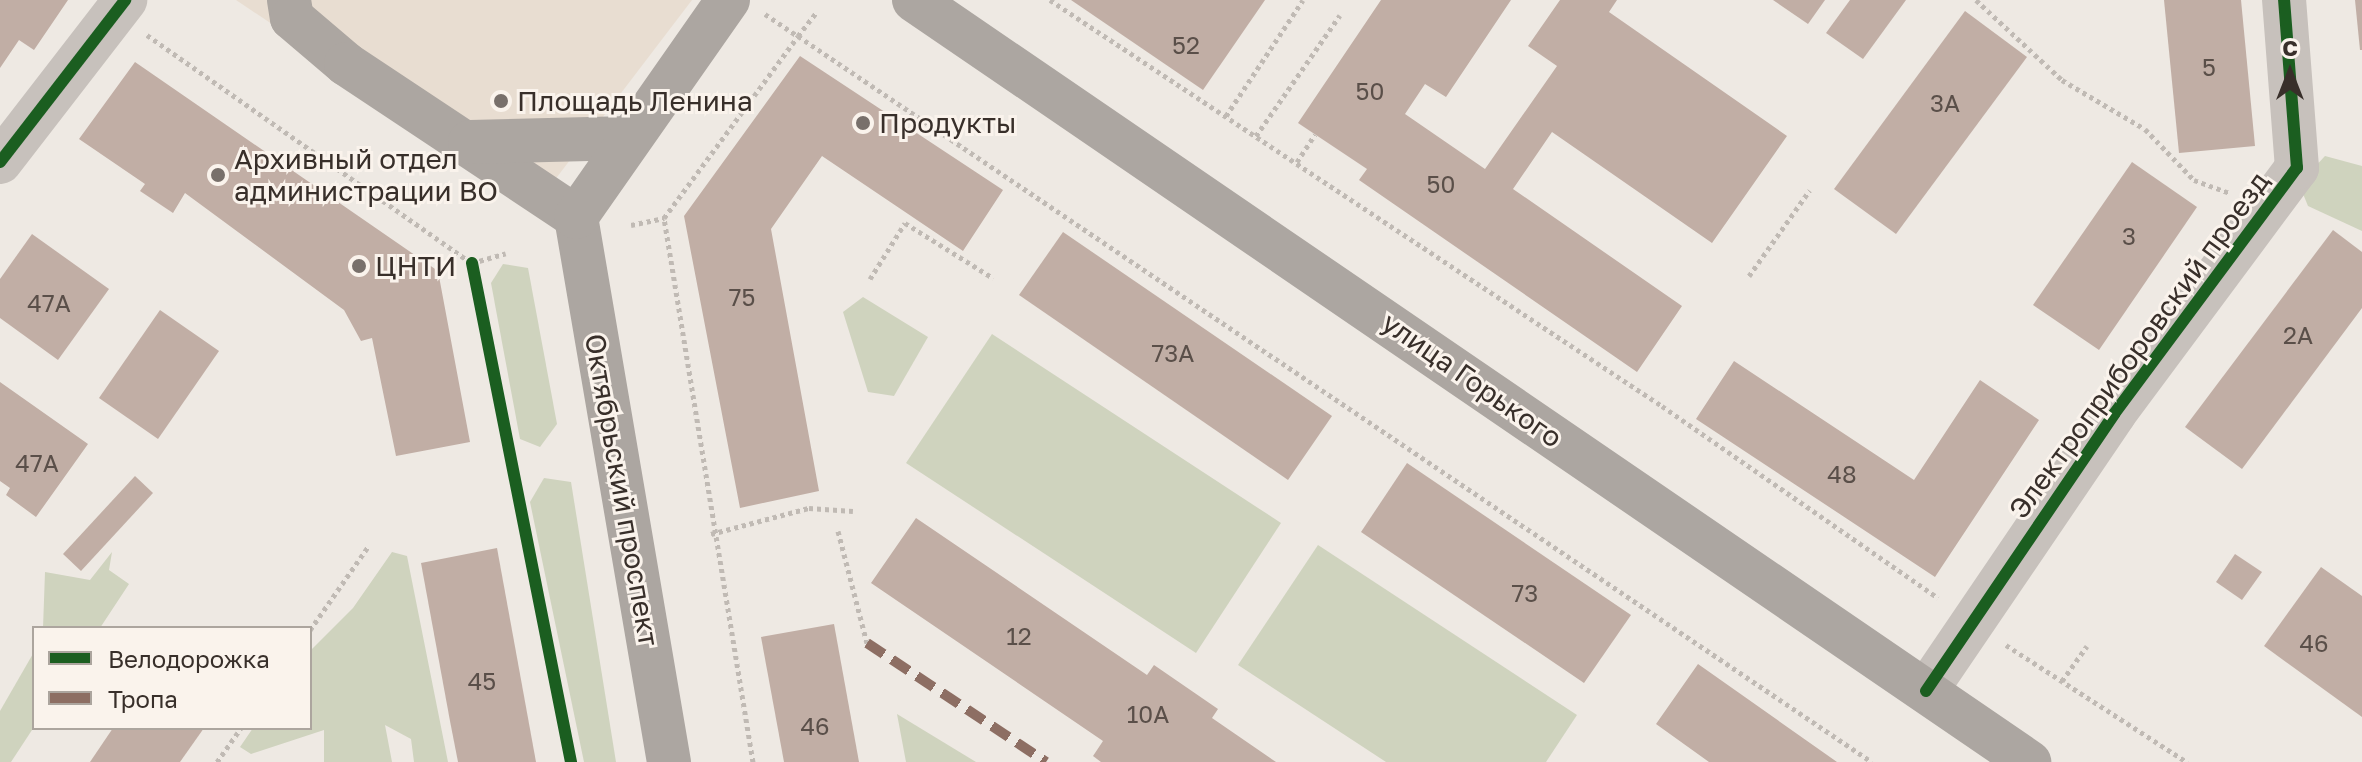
<!DOCTYPE html>
<html>
<head>
<meta charset="utf-8">
<style>
	body { margin:0 }
	#map { position:relative; width:2362px; height:762px; overflow:hidden; background:#eee9e3; font-family:"Golos Text",sans-serif }
	div>[style] { position:absolute }
	.green>* { inset:0; background:#cfd3be }
	.plaza>* { inset:0; background:#e8ddd1 }
	.building>* { inset:0; background:#c1aea5 }
	.path>* { height:5px; margin-top:-2.5px; transform-origin:0; background:repeating-linear-gradient(90deg,#c0bab4 0 4px,transparent 0 8px) }
	.minor>* { height:44px; margin:-22px; padding:0 22px; transform-origin:22px; border-radius:22px; background:#c7c1bc }
	.major>* { height:44px; margin:-22px; padding:0 22px; transform-origin:22px; border-radius:22px; background:#aca6a1 }
	.quiet>* { height:10px; margin-top:-5px; transform-origin:0; background:repeating-linear-gradient(90deg,#8d6e63 0 20px,transparent 0 30px) }
	.cycleway>* { height:12px; margin:-6px; padding:0 6px; transform-origin:6px; border-radius:6px; background:#1b5e20 }
	.dots>* { width:22px; height:22px; translate:-50% -50%; box-sizing:border-box; border:4px solid #faf3ec; border-radius:50% }
	span { translate:-50% -50%; white-space:nowrap; text-align:center; line-height:1.15; -webkit-text-stroke:6px #faf3ec; paint-order:stroke }
	.number-label { font-size:24px; color:#5a4f49 }
	.number-label span { -webkit-text-stroke-width:0 }
	.poi-label { font-size:28px; color:#382f2a }
	.left { translate:0 -50%; text-align:left }
	.street-label { font-size:28px; color:#382f2a }
	.legend { position:absolute; left:32px; top:626px; width:280px; height:104px; box-sizing:border-box; background:#faf3ec; border:2px solid #aca59e; margin:0; padding:10px 14px; list-style:none; font-size:24px; color:#382f2a }
	.legend li { display:flex; align-items:center; gap:16px; height:40px }
	.legend b { width:40px; border:2px solid #aca59e }
	.north { position:absolute; left:2250px; top:32px; width:80px; height:80px; -webkit-text-stroke:6px #faf3ec; paint-order:stroke; rotate:0deg; font-size:22px; font-weight:700; line-height:32px; text-align:center; color:#382f2a }
	.north::after { content:''; display:block; margin:auto; width:28px; height:36px; background:#382f2a; clip-path:polygon(50% 0,100% 100%,50% 72%,0 100%) }
</style>
</head>
<body>
<div id="map">
	<div class="green">
		<i style="clip-path:polygon(2325px 156px,2362px 166px,2362px 231px,2308px 206px,2299px 184px)"></i>
		<i style="clip-path:polygon(503px 264px,528px 268px,557px 424px,540px 447px,520px 439px,491px 283px)"></i>
		<i style="clip-path:polygon(863px 297px,928px 337px,894px 396px,868px 392px,843px 312px)"></i>
		<i style="clip-path:polygon(992px 334px,1281px 523px,1196px 653px,906px 463px)"></i>
		<i style="clip-path:polygon(544px 478px,571px 482px,616px 762px,584px 762px,530px 502px)"></i>
		<i style="clip-path:polygon(1318px 545px,1577px 715px,1546px 762px,1386px 762px,1238px 665px)"></i>
		<i style="clip-path:polygon(112px 552px,109px 570px,129px 584px,100px 628px,43px 628px,45px 572px,90px 580px)"></i>
		<i style="clip-path:polygon(392px 552px,407px 556px,448px 762px,414px 762px,411px 739px,385px 725px,392px 762px,324px 762px,324px 730px,251px 754px,240px 747px,253px 728px,310px 728px,310px 651px,353px 608px)"></i>
		<i style="clip-path:polygon(34px 652px,34px 727px,11px 762px,0 762px,0 711px)"></i>
		<i style="clip-path:polygon(897px 714px,976px 762px,906px 762px)"></i>
	</div>
	<div class="plaza">
		<i style="clip-path:polygon(236px 0,692px 0,538px 202px)"></i>
	</div>
	<div class="building">
		<i style="clip-path:polygon(0 0,68px 0,34px 50px,19px 40px,0 68px)"></i>
		<i style="clip-path:polygon(1071px 0,1265px 0,1203px 90px)"></i>
		<i style="clip-path:polygon(1381px 0,1511px 0,1446px 97px,1425px 84px,1405px 114px,1485px 169px,1557px 66px,1528px 46px,1560px 0,1617px 0,1609px 12px,1787px 136px,1712px 243px,1552px 132px,1513px 189px,1682px 306px,1637px 372px,1359px 180px,1367px 169px,1298px 123px)"></i>
		<i style="clip-path:polygon(1773px 0,1825px 0,1808px 24px)"></i>
		<i style="clip-path:polygon(1850px 0,1906px 0,1863px 59px,1826px 33px)"></i>
		<i style="clip-path:polygon(2164px 0,2241px 0,2255px 146px,2179px 153px)"></i>
		<i style="clip-path:polygon(2355px 0,2362px 0,2362px 50px,2360px 50px)"></i>
		<i style="clip-path:polygon(1965px 11px,2027px 57px,1896px 234px,1834px 189px)"></i>
		<i style="clip-path:polygon(800px 56px,1003px 190px,963px 251px,822px 156px,771px 229px,819px 491px,740px 508px,684px 216px)"></i>
		<i style="clip-path:polygon(135px 62px,438px 271px,470px 442px,396px 456px,372px 338px,361px 341px,344px 310px,185px 193px,173px 213px,140px 191px,145px 184px,79px 139px)"></i>
		<i style="clip-path:polygon(2132px 162px,2197px 207px,2099px 350px,2033px 305px)"></i>
		<i style="clip-path:polygon(2333px 230px,2362px 252px,2362px 308px,2242px 469px,2185px 427px)"></i>
		<i style="clip-path:polygon(1063px 232px,1332px 416px,1288px 480px,1019px 295px)"></i>
		<i style="clip-path:polygon(32px 234px,109px 289px,58px 360px,0 318px,0 279px)"></i>
		<i style="clip-path:polygon(160px 310px,219px 351px,158px 439px,99px 398px)"></i>
		<i style="clip-path:polygon(1734px 361px,1914px 480px,1980px 380px,2039px 420px,1935px 577px,1696px 419px)"></i>
		<i style="clip-path:polygon(0 382px,88px 444px,36px 517px,6px 495px,10px 488px,0 481px)"></i>
		<i style="clip-path:polygon(1407px 463px,1631px 615px,1584px 683px,1361px 532px)"></i>
		<i style="clip-path:polygon(135px 476px,153px 493px,81px 571px,63px 554px)"></i>
		<i style="clip-path:polygon(916px 518px,1147px 675px,1154px 665px,1218px 709px,1212px 718px,1276px 762px,1101px 762px,1093px 756px,1103px 741px,871px 583px)"></i>
		<i style="clip-path:polygon(497px 548px,536px 762px,458px 762px,450px 721px,421px 563px)"></i>
		<i style="clip-path:polygon(2235px 554px,2262px 572px,2242px 600px,2216px 582px)"></i>
		<i style="clip-path:polygon(2321px 567px,2362px 596px,2362px 717px,2264px 646px)"></i>
		<i style="clip-path:polygon(834px 624px,859px 762px,784px 762px,761px 637px)"></i>
		<i style="clip-path:polygon(1698px 664px,1810px 743px,1837px 762px,1709px 762px,1656px 724px)"></i>
		<i style="clip-path:polygon(113px 728px,204px 728px,180px 762px,90px 762px)"></i>
	</div>
	<div class="path">
		<i style="left:1050px;top:0;width:734px;rotate:33.56deg"></i>
		<i style="left:1662px;top:406px;width:336px;rotate:34.8deg"></i>
		<i style="left:1976px;top:0;width:117px;rotate:42.9deg"></i>
		<i style="left:2062px;top:80px;width:96px;rotate:30.6deg"></i>
		<i style="left:2145px;top:129px;width:71px;rotate:46.1deg"></i>
		<i style="left:2194px;top:180px;width:38px;rotate:20deg"></i>
		<i style="left:765px;top:14px;width:40px;rotate:34deg"></i>
		<i style="left:798px;top:36px;width:31px;rotate:-52deg"></i>
		<i style="left:147px;top:35px;width:397px;rotate:35.1deg"></i>
		<i style="left:472px;top:263px;width:35px;rotate:-16deg"></i>
		<i style="left:1226px;top:116px;width:139px;rotate:-56.4deg"></i>
		<i style="left:1256px;top:136px;width:147px;rotate:-55.2deg"></i>
		<i style="left:1297px;top:162px;width:33px;rotate:-57deg"></i>
		<i style="left:631px;top:225px;width:34px;rotate:-12deg"></i>
		<i style="left:1749px;top:276px;width:105px;rotate:-54.7deg"></i>
		<i style="left:870px;top:279px;width:66px;rotate:-58deg"></i>
		<i style="left:905px;top:223px;width:104px;rotate:32deg"></i>
		<i style="left:838px;top:531px;width:116px;rotate:75.5deg"></i>
		<i style="left:711px;top:534px;width:101px;rotate:-14.9deg"></i>
		<i style="left:809px;top:508px;width:44px;rotate:3.9deg"></i>
		<i style="left:310px;top:630px;width:101px;rotate:-55.1deg"></i>
		<i style="left:2006px;top:645px;width:216px;rotate:32.9deg"></i>
		<i style="left:2062px;top:681px;width:43px;rotate:-54.5deg"></i>
		<i style="left:217px;top:762px;width:42px;rotate:-54.8deg"></i>
		<i style="left:753px;top:762px;width:551px;rotate:-99.29deg"></i>
		<i style="left:664px;top:218px;width:226px;rotate:-53.6deg"></i>
		<i style="left:798px;top:36px;width:1296px;rotate:34.06deg"></i>
	</div>
	<div class="minor">
		<i style="left:0;top:162px;width:205px;rotate:-52.3deg"></i>
		<i style="left:1926px;top:691px;width:335px;rotate:-55.8deg"></i>
		<i style="left:2114px;top:414px;width:307px;rotate:-53.4deg"></i>
		<i style="left:2297px;top:168px;width:169px;rotate:-94.4deg"></i>
	</div>
	<div class="major">
		<i style="left:289px;top:0;width:18px;rotate:81deg"></i>
		<i style="left:292px;top:18px;width:71px;rotate:40.4deg"></i>
		<i style="left:346px;top:64px;width:276px;rotate:33.6deg"></i>
		<i style="left:914px;top:0;width:1351px;rotate:34.35deg"></i>
		<i style="left:470px;top:142px;width:160px;rotate:-1.4deg"></i>
		<i style="left:576px;top:217px;width:553px;rotate:80.32deg"></i>
		<i style="left:576px;top:217px;width:265px;rotate:-55deg"></i>
	</div>
	<div class="quiet">
		<i style="left:867px;top:643px;width:215px;rotate:33.6deg"></i>
	</div>
	<div class="cycleway">
		<i style="left:0;top:162px;width:205px;rotate:-52.3deg"></i>
		<i style="left:472px;top:263px;width:509px;rotate:78.78deg"></i>
		<i style="left:1926px;top:691px;width:335px;rotate:-55.8deg"></i>
		<i style="left:2114px;top:414px;width:307px;rotate:-53.4deg"></i>
		<i style="left:2297px;top:168px;width:169px;rotate:-94.4deg"></i>
	</div>
	<div class="dots">
		<i style="left:501px;top:101px;background:#78706b"></i>
		<i style="left:863px;top:123px;background:#78706b"></i>
		<i style="left:218px;top:175px;background:#78706b"></i>
		<i style="left:359px;top:266px;background:#78706b"></i>
	</div>
	<div class="number-label">
		<span style="left:1186px;top:45px">52</span>
		<span style="left:2209px;top:67px">5</span>
		<span style="left:1370px;top:91px">50</span>
		<span style="left:1945px;top:103px">3А</span>
		<span style="left:1441px;top:184px">50</span>
		<span style="left:2129px;top:236px">3</span>
		<span style="left:742px;top:297px">75</span>
		<span style="left:49px;top:303px">47А</span>
		<span style="left:2298px;top:335px">2А</span>
		<span style="left:1173px;top:353px">73А</span>
		<span style="left:37px;top:463px">47А</span>
		<span style="left:1842px;top:474px">48</span>
		<span style="left:1525px;top:593px">73</span>
		<span style="left:1019px;top:636px">12</span>
		<span style="left:2314px;top:643px">46</span>
		<span style="left:482px;top:681px">45</span>
		<span style="left:1148px;top:714px">10А</span>
		<span style="left:815px;top:726px">46</span>
	</div>
	<div class="poi-label">
		<span class="left" style="left:517px;top:101px">Площадь Ленина</span>
		<span class="left" style="left:879px;top:123px">Продукты</span>
		<span class="left" style="left:234px;top:175px">Архивный отдел<br>администрации ВО</span>
		<span class="left" style="left:375px;top:266px">ЦНТИ</span>
	</div>
	<div class="street-label">
		<span style="left:2139px;top:345px;rotate:-54deg">Электроприборовский проезд</span>
		<span style="left:1472px;top:380px;rotate:35deg">улица Горького</span>
		<span style="left:622px;top:490px;rotate:80deg">Октябрьский проспект</span>
	</div>
	<ul class="legend">
	<li><b style="height:10px;background:#1b5e20"></b>Велодорожка</li>
	<li><b style="height:10px;background:#8d6e63"></b>Тропа</li>
	</ul>
	<div class="north">С</div>
</div>
</body>
</html>
